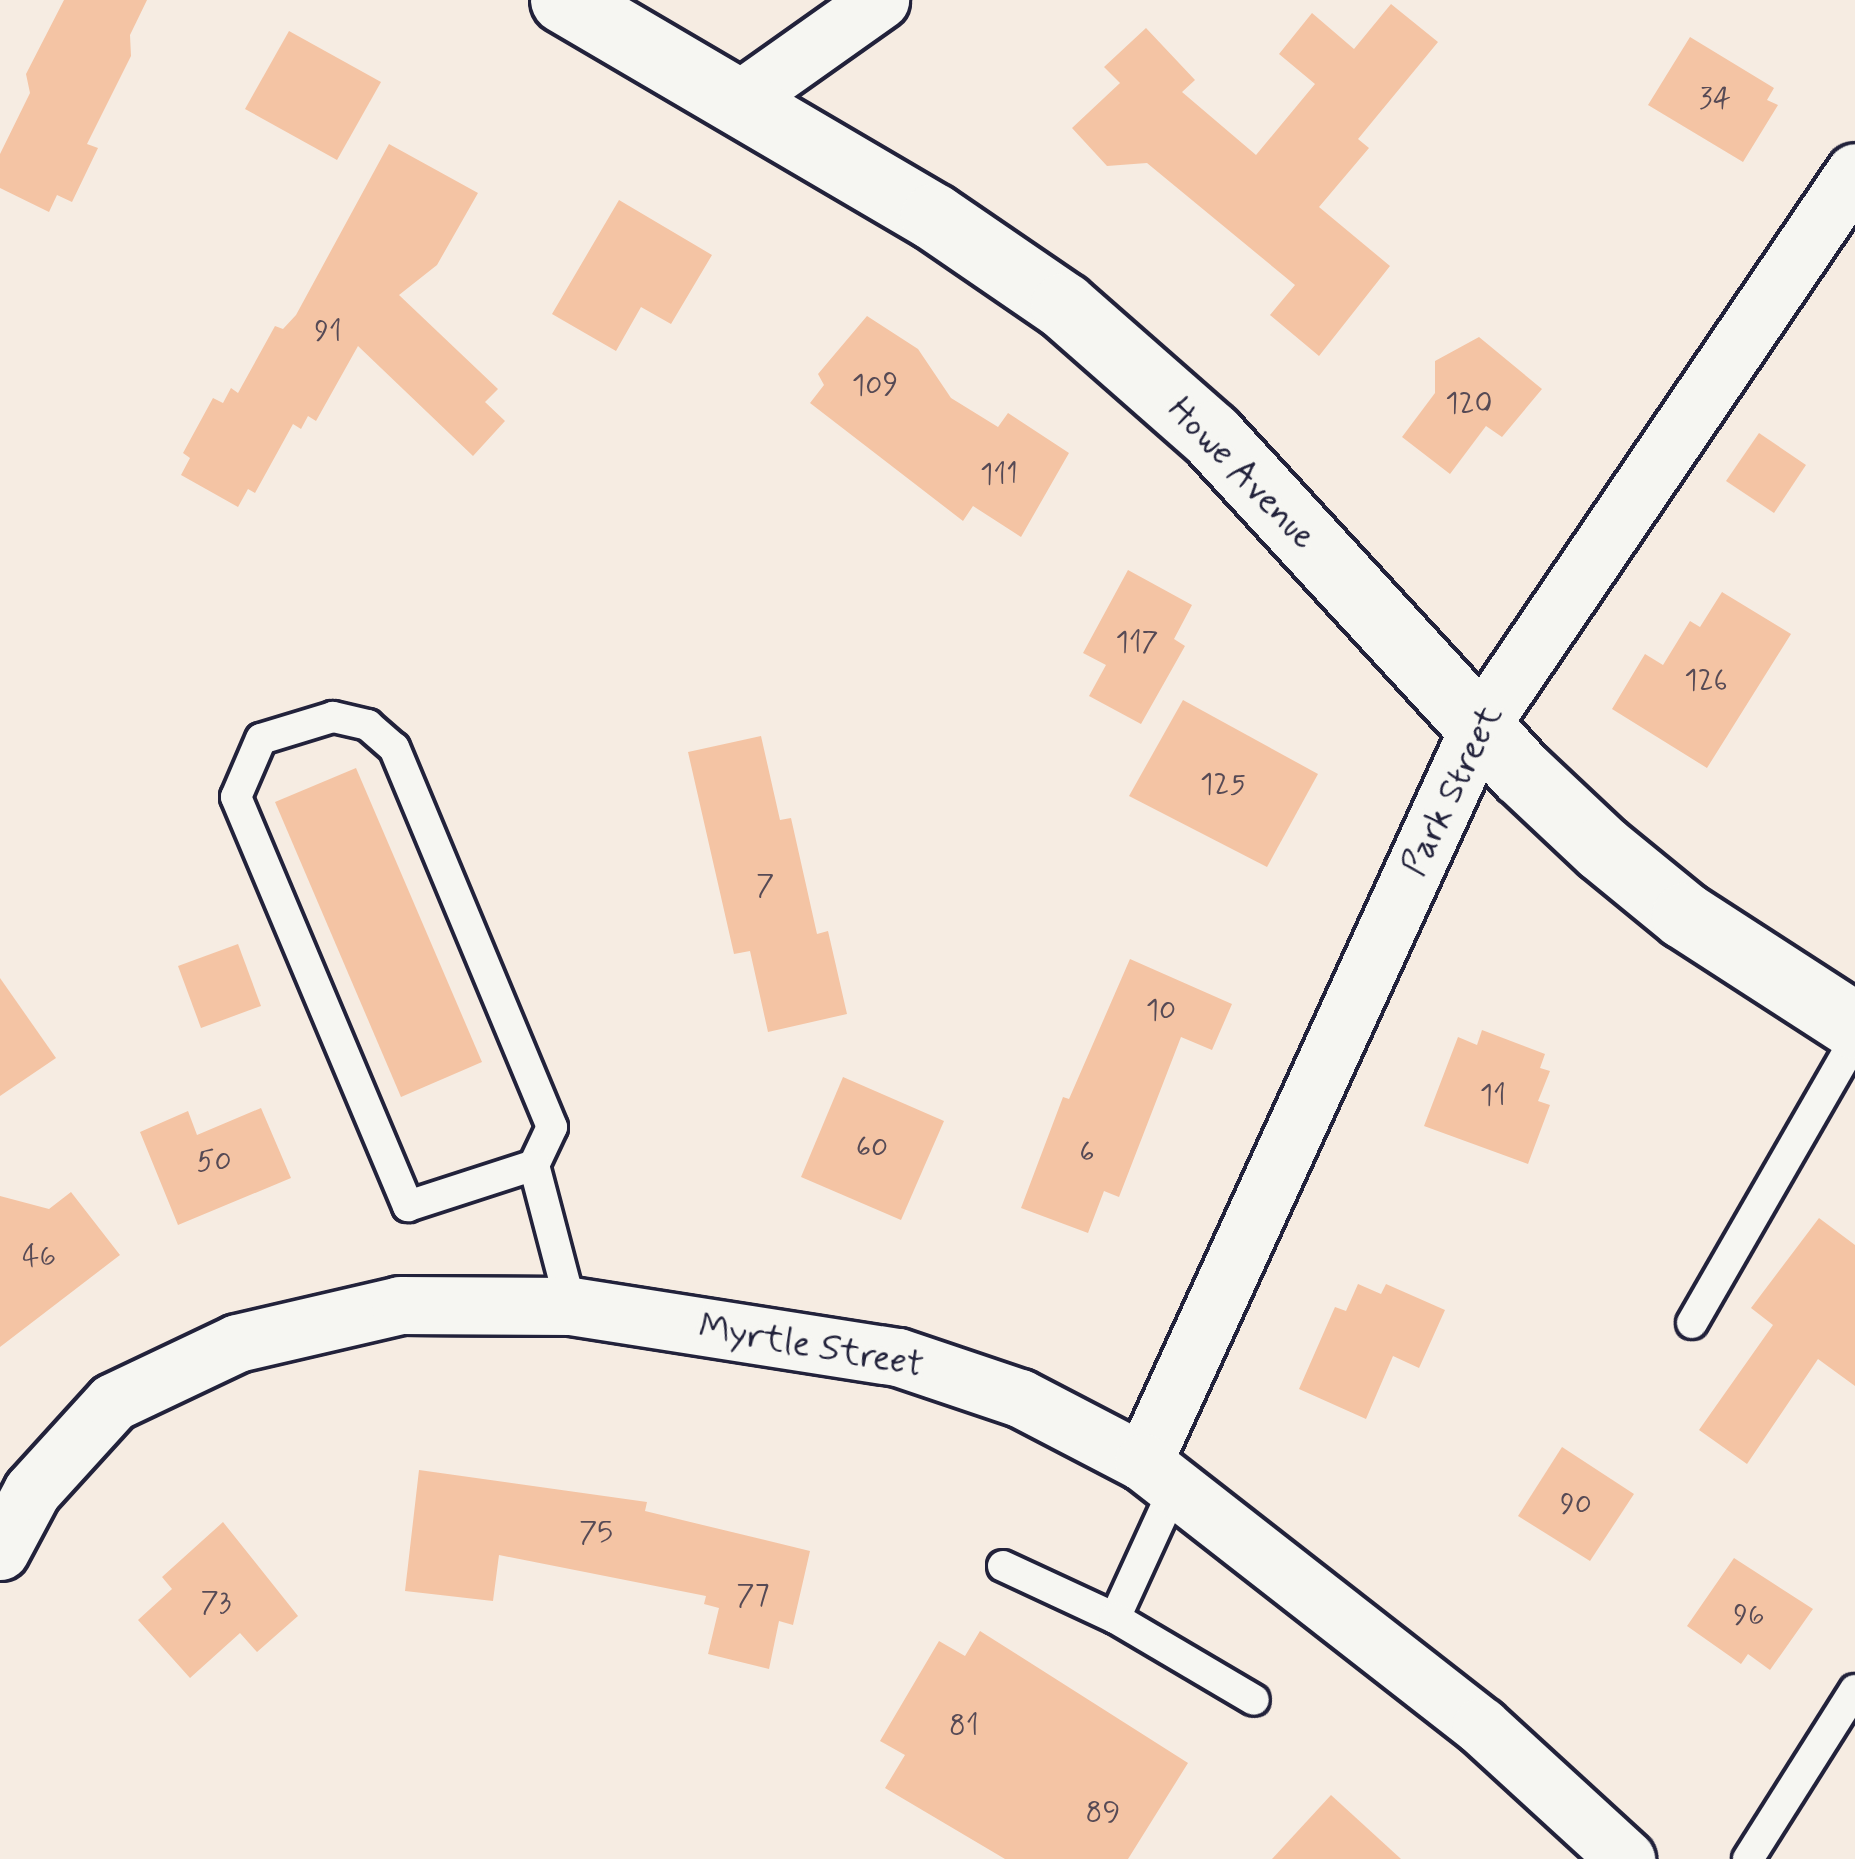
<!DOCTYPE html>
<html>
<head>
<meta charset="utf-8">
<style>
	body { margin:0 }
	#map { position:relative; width:1855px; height:1859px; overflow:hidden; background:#f6ece2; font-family:Mynerve,sans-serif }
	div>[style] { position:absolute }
	.building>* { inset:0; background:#f4c4a4 }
	.roads { filter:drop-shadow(3px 0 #22223b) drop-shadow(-3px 0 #22223b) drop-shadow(0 3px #22223b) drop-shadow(0 -3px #22223b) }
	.lane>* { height:30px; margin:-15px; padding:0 15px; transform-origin:15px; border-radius:15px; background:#f6f6f2 }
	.street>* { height:57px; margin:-28.5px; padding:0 28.5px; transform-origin:28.5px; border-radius:28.5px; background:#f6f6f2 }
	.secondary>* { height:66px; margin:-33px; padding:0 33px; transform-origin:33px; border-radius:33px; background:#f6f6f2 }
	span { translate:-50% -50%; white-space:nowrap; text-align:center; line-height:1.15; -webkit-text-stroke:10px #f6f6f2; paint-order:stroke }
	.number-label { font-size:30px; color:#564a55 }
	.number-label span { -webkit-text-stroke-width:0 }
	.street-label { font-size:36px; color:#22223b }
</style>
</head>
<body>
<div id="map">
	<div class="building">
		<i style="clip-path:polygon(64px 0,147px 0,130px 35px,131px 56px,87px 144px,98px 148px,72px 202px,57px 195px,49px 212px,0 188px,0 154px,30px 93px,26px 74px)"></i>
		<i style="clip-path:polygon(1391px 4px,1438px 42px,1358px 139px,1369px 148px,1319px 207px,1390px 266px,1319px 356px,1270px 315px,1295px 285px,1147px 163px,1107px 166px,1072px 128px,1120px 83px,1104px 67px,1146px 28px,1195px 80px,1182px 92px,1256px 155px,1315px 84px,1279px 54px,1312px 13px,1354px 49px)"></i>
		<i style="clip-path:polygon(289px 31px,381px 82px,337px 160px,245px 109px)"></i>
		<i style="clip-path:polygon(1690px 37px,1774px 88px,1767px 100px,1778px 105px,1743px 162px,1648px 105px)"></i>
		<i style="clip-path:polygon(389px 144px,478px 193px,437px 265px,399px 295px,498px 389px,485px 402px,505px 421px,473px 456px,358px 346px,316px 421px,308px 416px,301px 429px,293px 424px,255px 493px,248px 489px,238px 507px,181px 475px,190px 458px,183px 453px,213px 398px,223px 403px,231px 388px,238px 393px,275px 326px,283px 329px,296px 315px)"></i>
		<i style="clip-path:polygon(619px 200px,712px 255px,671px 324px,641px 307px,616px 351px,552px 314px)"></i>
		<i style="clip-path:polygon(867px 316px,918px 349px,951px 398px,998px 427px,1008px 413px,1069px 453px,1021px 537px,973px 506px,963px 521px,810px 403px,824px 385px,818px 374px)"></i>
		<i style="clip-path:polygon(1479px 337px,1542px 389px,1502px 437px,1486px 426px,1450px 474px,1402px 437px,1435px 393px,1435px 361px)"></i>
		<i style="clip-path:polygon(1759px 433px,1806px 465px,1774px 513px,1726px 481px)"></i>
		<i style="clip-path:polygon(1128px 570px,1192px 605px,1174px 639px,1185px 646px,1141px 724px,1089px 696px,1106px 665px,1083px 653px)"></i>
		<i style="clip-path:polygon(1722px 592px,1791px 634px,1707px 768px,1612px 709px,1645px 654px,1663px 665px,1690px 621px,1700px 627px)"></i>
		<i style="clip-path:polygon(1183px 700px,1318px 774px,1267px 867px,1129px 796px)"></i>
		<i style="clip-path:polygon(761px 736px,780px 820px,791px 818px,817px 934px,828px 931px,847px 1014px,768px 1032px,750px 951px,734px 954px,688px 752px)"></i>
		<i style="clip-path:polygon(356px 768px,482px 1062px,401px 1097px,275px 802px)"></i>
		<i style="clip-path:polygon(238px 944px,261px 1006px,201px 1028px,178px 966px)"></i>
		<i style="clip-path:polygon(1130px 959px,1232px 1004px,1212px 1050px,1181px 1037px,1119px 1197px,1104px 1191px,1088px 1233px,1021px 1208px,1063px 1097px,1069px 1099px)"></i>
		<i style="clip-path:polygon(0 978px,56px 1058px,0 1096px)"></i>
		<i style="clip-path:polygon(1482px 1030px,1545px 1054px,1540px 1068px,1550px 1071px,1538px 1101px,1550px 1105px,1528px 1164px,1424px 1126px,1458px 1037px,1477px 1045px)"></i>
		<i style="clip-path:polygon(843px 1077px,944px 1121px,901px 1220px,801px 1177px)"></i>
		<i style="clip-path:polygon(261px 1108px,291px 1178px,178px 1225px,140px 1132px,188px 1111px,197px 1135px)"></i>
		<i style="clip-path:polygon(71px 1192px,120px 1255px,0 1347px,0 1196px,49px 1209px)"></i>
		<i style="clip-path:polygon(1819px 1218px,1855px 1245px,1855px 1386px,1818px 1359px,1747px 1464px,1699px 1430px,1773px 1325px,1751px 1308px)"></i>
		<i style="clip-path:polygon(1358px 1284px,1381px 1294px,1386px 1284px,1445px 1310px,1419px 1368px,1393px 1356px,1366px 1419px,1299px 1389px,1335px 1307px,1346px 1311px)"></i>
		<i style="clip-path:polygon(1562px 1447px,1634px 1494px,1590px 1561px,1518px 1516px)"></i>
		<i style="clip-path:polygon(419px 1470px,647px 1502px,645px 1511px,810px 1551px,793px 1625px,779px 1621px,769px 1669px,708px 1654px,719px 1608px,704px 1604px,706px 1596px,499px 1555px,493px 1601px,405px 1591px)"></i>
		<i style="clip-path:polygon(223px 1522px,298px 1616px,257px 1652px,240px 1633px,190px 1678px,138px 1620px,172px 1589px,162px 1577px)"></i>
		<i style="clip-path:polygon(1734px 1558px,1813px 1609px,1770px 1670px,1748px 1654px,1741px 1664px,1687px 1626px)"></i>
		<i style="clip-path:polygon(980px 1631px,1188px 1763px,1128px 1859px,1005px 1859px,885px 1788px,905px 1755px,880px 1741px,939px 1641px,965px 1656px)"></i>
		<i style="clip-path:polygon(1331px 1795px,1401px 1859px,1272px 1859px)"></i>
	</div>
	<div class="roads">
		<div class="lane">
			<i style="left:534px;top:1165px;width:42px;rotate:-64.7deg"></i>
			<i style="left:552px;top:1127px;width:411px;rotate:-112.6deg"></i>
			<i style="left:394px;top:748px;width:35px;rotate:-139deg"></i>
			<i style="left:368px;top:725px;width:36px;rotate:-167deg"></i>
			<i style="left:333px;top:717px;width:75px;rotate:163deg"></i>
			<i style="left:261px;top:739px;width:63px;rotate:113.3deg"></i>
			<i style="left:236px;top:797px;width:444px;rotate:67.2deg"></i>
			<i style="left:408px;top:1206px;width:133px;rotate:-18deg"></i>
			<i style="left:534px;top:1165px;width:146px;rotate:75.3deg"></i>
			<i style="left:1692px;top:1323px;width:327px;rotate:-60.1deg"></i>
			<i style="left:1003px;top:1566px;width:123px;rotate:24.9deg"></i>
			<i style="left:1115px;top:1618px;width:144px;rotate:-65.4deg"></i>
			<i style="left:1115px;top:1618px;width:161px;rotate:30.5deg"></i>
			<i style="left:1748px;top:1859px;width:200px;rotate:-57.7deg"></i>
		</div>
		<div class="street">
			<i style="left:739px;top:100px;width:173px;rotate:-35.3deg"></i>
			<i style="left:1143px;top:1462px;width:808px;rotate:-65.43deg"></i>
			<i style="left:1479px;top:727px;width:670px;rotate:-55.88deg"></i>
			<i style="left:0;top:1551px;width:68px;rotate:-61.9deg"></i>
			<i style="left:32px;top:1491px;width:120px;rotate:-47.7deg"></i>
			<i style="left:113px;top:1402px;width:137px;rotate:-25.4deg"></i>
			<i style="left:237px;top:1343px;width:167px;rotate:-13.1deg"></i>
			<i style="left:400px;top:1305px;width:171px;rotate:0.3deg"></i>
			<i style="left:571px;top:1306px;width:331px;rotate:8.9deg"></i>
			<i style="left:898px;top:1357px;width:129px;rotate:18.6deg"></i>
			<i style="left:1020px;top:1398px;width:139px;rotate:27.5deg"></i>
			<i style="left:1143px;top:1462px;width:429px;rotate:38deg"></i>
			<i style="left:1481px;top:1726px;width:197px;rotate:42.5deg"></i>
		</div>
		<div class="secondary">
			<i style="left:564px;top:0;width:429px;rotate:30.4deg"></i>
			<i style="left:934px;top:217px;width:158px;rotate:34.4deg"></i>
			<i style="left:1064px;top:306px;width:196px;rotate:41.3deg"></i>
			<i style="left:1211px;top:435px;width:459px;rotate:47.4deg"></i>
			<i style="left:1522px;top:773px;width:111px;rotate:43.2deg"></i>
			<i style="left:1603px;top:849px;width:106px;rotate:39.3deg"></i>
			<i style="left:1685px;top:916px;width:202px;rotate:32.9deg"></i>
		</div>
	</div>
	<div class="number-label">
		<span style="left:1715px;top:99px">34</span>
		<span style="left:328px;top:332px">91</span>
		<span style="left:875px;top:386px">109</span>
		<span style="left:1469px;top:404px">120</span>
		<span style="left:999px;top:475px">111</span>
		<span style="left:1137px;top:643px">117</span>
		<span style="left:1706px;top:681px">126</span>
		<span style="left:1223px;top:785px">125</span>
		<span style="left:765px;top:886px">7</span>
		<span style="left:1161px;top:1011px">10</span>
		<span style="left:1493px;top:1096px">11</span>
		<span style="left:872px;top:1148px">60</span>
		<span style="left:1087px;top:1153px">6</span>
		<span style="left:214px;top:1162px">50</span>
		<span style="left:39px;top:1257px">46</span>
		<span style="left:1576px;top:1505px">90</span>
		<span style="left:596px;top:1533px">75</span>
		<span style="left:753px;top:1596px">77</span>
		<span style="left:216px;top:1603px">73</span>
		<span style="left:1749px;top:1616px">96</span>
		<span style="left:964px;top:1726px">81</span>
		<span style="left:1103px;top:1813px">89</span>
	</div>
	<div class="street-label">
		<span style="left:1241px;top:474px;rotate:46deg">Howe Avenue</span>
		<span style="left:1453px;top:791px;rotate:-64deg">Park Street</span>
		<span style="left:811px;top:1347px;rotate:10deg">Myrtle Street</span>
	</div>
</div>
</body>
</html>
